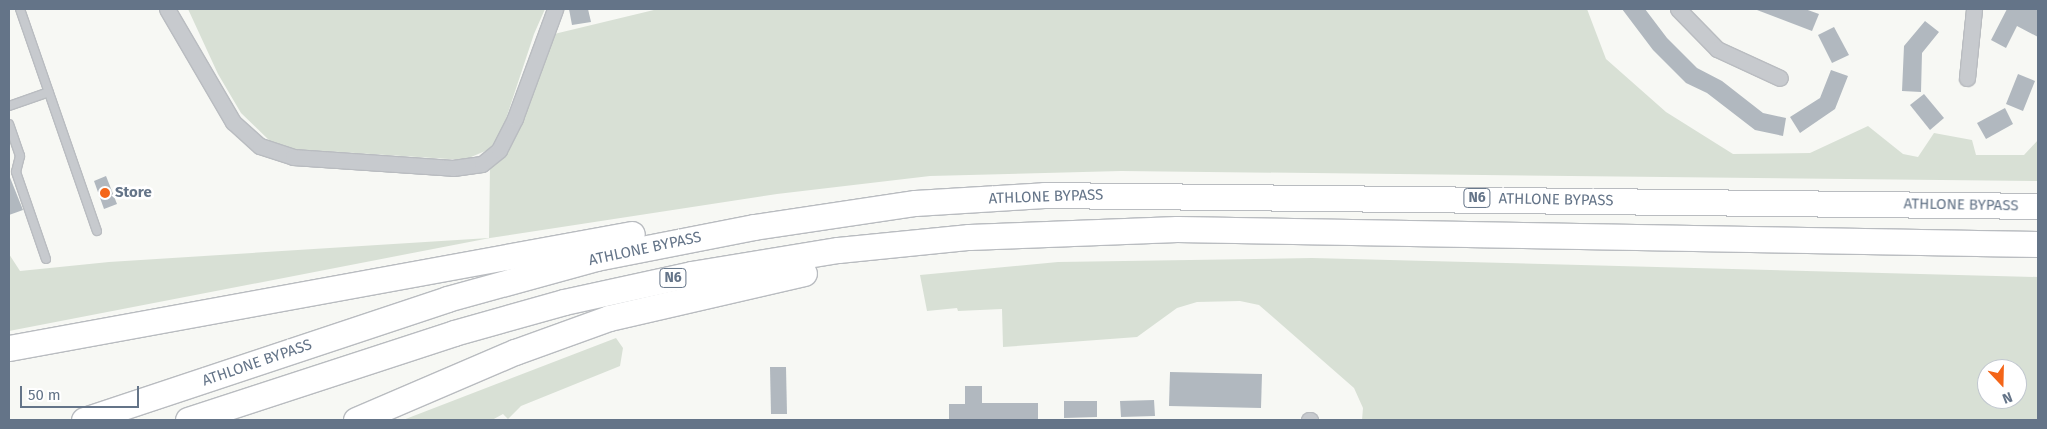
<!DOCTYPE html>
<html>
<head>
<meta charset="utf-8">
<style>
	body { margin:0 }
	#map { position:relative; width:2047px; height:429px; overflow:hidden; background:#f7f8f4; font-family:"Fira Sans",sans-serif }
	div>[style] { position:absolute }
	.green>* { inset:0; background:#d8e0d5 }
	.building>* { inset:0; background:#b1b8bf }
	.roads { filter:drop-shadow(1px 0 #b9bcc0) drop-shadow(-1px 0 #b9bcc0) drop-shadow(0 1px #b9bcc0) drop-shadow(0 -1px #b9bcc0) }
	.service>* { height:8px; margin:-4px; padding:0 4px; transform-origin:4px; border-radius:4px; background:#c7cace }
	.minor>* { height:15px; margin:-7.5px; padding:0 7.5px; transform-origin:7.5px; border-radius:7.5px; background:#c7cace }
	.trunk>* { height:25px; margin:-12.5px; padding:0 12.5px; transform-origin:12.5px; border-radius:12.5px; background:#fff }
	.dots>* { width:14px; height:14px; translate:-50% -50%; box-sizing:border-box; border:2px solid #fff; border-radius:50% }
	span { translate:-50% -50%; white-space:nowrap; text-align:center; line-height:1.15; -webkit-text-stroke:5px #fff; paint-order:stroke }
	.shield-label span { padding:1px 4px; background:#fff; border:1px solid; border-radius:4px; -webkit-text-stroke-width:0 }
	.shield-label { font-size:14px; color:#647488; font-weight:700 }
	.poi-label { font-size:15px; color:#647488; font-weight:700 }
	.left { translate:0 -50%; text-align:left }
	.street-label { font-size:15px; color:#647488 }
	.frame { position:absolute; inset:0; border:10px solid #647488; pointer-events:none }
	.north { position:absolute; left:1977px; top:359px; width:50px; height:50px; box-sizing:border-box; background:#fff; border:1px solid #c1c7cf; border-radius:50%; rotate:159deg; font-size:14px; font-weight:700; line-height:20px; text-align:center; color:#647488 }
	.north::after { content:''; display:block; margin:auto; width:18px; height:22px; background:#f46518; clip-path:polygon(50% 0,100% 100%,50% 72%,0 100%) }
	.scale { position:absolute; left:20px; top:386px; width:119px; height:22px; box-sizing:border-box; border:2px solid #647488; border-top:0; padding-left:6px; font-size:15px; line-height:18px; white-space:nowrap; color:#647488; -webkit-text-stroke:4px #fff; paint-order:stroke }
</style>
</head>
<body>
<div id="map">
	<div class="green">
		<i style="clip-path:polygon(188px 9px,545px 9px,534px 34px,501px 134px,490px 149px,464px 160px,293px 149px,272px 143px,241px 113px,218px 74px)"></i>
		<i style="clip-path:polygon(658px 9px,1587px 9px,1606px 59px,1666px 112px,1733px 154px,1810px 153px,1868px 126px,1903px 154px,1918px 157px,1934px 133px,1972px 140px,1976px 155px,2024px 155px,2038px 140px,2038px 181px,1121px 171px,930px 176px,777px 194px,490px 238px,9px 331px,9px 254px,20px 271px,109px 262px,489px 238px,490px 166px,513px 138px,530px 104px,550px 35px)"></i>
		<i style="clip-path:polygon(evenodd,1312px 258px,2038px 277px,2038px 420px,1362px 420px,1363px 408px,1354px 388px,1259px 305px,1240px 301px,1197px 302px,1177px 308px,1137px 337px,1003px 347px,1002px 309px,958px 311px,957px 308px,927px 311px,920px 275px,1058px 262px,1312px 258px,1987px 369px,2017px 369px,2017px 399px,1987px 399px,1987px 369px)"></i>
		<i style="clip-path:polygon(616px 338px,623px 348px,620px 366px,521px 406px,508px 419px,503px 414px,492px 420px,403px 420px)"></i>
	</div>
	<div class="building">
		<i style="clip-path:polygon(569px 9px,588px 9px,591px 22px,572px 25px)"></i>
		<i style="clip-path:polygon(1622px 9px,1645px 9px,1667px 38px,1697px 68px,1722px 81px,1763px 113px,1786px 118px,1783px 136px,1755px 130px,1707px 93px,1686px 83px,1653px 50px)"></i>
		<i style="clip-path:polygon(1805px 9px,1819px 14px,1812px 31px,1757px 10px)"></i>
		<i style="clip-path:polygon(2007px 9px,2038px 9px,2038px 37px,2017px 26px,2006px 48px,1991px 40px)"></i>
		<i style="clip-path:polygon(1925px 21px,1939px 32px,1922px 53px,1921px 92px,1902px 91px,1904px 46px)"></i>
		<i style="clip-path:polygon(1834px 27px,1849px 55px,1832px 63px,1818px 35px)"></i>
		<i style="clip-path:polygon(1831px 70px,1848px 76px,1835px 109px,1800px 133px,1790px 117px,1820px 98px)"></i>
		<i style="clip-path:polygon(2018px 74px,2035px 81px,2023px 111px,2006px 104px)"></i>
		<i style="clip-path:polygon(1924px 94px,1944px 118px,1930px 130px,1910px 105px)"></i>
		<i style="clip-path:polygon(2005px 108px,2013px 124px,1986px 139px,1977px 123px)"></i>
		<i style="clip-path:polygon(9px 175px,23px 210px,9px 215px)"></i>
		<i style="clip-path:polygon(106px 176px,117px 204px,104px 209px,94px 181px)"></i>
		<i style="clip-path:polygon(770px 367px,786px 367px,787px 414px,771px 414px)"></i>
		<i style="clip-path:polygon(1170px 372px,1262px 374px,1261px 408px,1169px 406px)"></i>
		<i style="clip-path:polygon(965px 386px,982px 386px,982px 403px,1038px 403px,1038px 419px,949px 420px,949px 404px,965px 404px)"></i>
		<i style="clip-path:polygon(1154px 400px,1155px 416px,1121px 417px,1120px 401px)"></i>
		<i style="clip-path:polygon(1064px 401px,1097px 401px,1097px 417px,1064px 418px)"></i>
	</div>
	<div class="roads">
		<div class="service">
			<i style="left:20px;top:9px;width:235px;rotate:70.9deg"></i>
			<i style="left:9px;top:106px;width:42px;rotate:-19.3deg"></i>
			<i style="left:9px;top:124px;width:34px;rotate:71deg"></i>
			<i style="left:20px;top:156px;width:16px;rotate:104deg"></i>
			<i style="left:16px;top:172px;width:92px;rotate:71deg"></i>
		</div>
		<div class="minor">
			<i style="left:167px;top:9px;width:131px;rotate:59.7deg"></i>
			<i style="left:233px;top:122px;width:36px;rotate:42deg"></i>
			<i style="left:260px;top:146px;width:35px;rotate:18deg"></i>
			<i style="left:293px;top:157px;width:160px;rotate:3.9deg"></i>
			<i style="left:453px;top:168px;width:29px;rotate:-8deg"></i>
			<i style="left:482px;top:164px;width:22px;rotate:-39deg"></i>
			<i style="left:499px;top:150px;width:36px;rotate:-63deg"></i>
			<i style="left:515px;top:118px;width:116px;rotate:-69.8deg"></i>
			<i style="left:1678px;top:9px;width:56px;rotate:45.7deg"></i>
			<i style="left:1717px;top:49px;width:69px;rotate:24.7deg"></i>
			<i style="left:1967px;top:78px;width:69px;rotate:-84.2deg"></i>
			<i style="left:1309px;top:420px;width:1px"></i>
		</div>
		<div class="trunk">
			<i style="left:9px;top:348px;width:633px;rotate:-10.37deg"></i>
			<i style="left:84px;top:420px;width:383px;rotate:-18.4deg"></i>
			<i style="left:447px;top:299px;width:155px;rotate:-15.4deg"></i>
			<i style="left:596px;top:258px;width:161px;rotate:-11.1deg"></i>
			<i style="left:754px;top:227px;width:163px;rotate:-8.5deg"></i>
			<i style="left:915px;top:203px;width:129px;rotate:-3.5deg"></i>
			<i style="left:1044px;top:195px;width:994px;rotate:0.63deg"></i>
			<i style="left:188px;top:420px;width:280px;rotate:-18.1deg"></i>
			<i style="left:454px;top:333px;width:114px;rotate:-15.7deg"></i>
			<i style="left:564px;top:302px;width:130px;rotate:-12.4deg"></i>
			<i style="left:691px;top:274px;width:149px;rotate:-9.3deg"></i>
			<i style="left:838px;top:250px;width:132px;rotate:-5.7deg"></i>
			<i style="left:969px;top:237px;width:208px;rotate:-2.2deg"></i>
			<i style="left:1177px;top:229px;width:861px;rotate:1deg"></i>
			<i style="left:356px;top:420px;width:173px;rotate:-23.2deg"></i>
			<i style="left:515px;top:352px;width:100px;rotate:-19.9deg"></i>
			<i style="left:609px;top:318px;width:200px;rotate:-13deg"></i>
		</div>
	</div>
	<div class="dots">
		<i style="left:105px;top:193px;background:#f46518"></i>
	</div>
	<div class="shield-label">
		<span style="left:1477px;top:198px">N6</span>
		<span style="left:673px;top:278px">N6</span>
	</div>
	<div class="poi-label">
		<span class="left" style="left:115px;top:193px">Store</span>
	</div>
	<div class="street-label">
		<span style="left:1046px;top:197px;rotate:-2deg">ATHLONE BYPASS</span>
		<span style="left:1556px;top:200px;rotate:1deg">ATHLONE BYPASS</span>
		<span style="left:1961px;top:205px;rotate:1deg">ATHLONE BYPASS</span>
		<span style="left:645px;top:249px;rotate:-12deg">ATHLONE BYPASS</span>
		<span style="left:257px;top:363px;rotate:-19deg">ATHLONE BYPASS</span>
	</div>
	<div class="frame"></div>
	<div class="north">N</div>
	<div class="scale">50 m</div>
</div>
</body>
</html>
